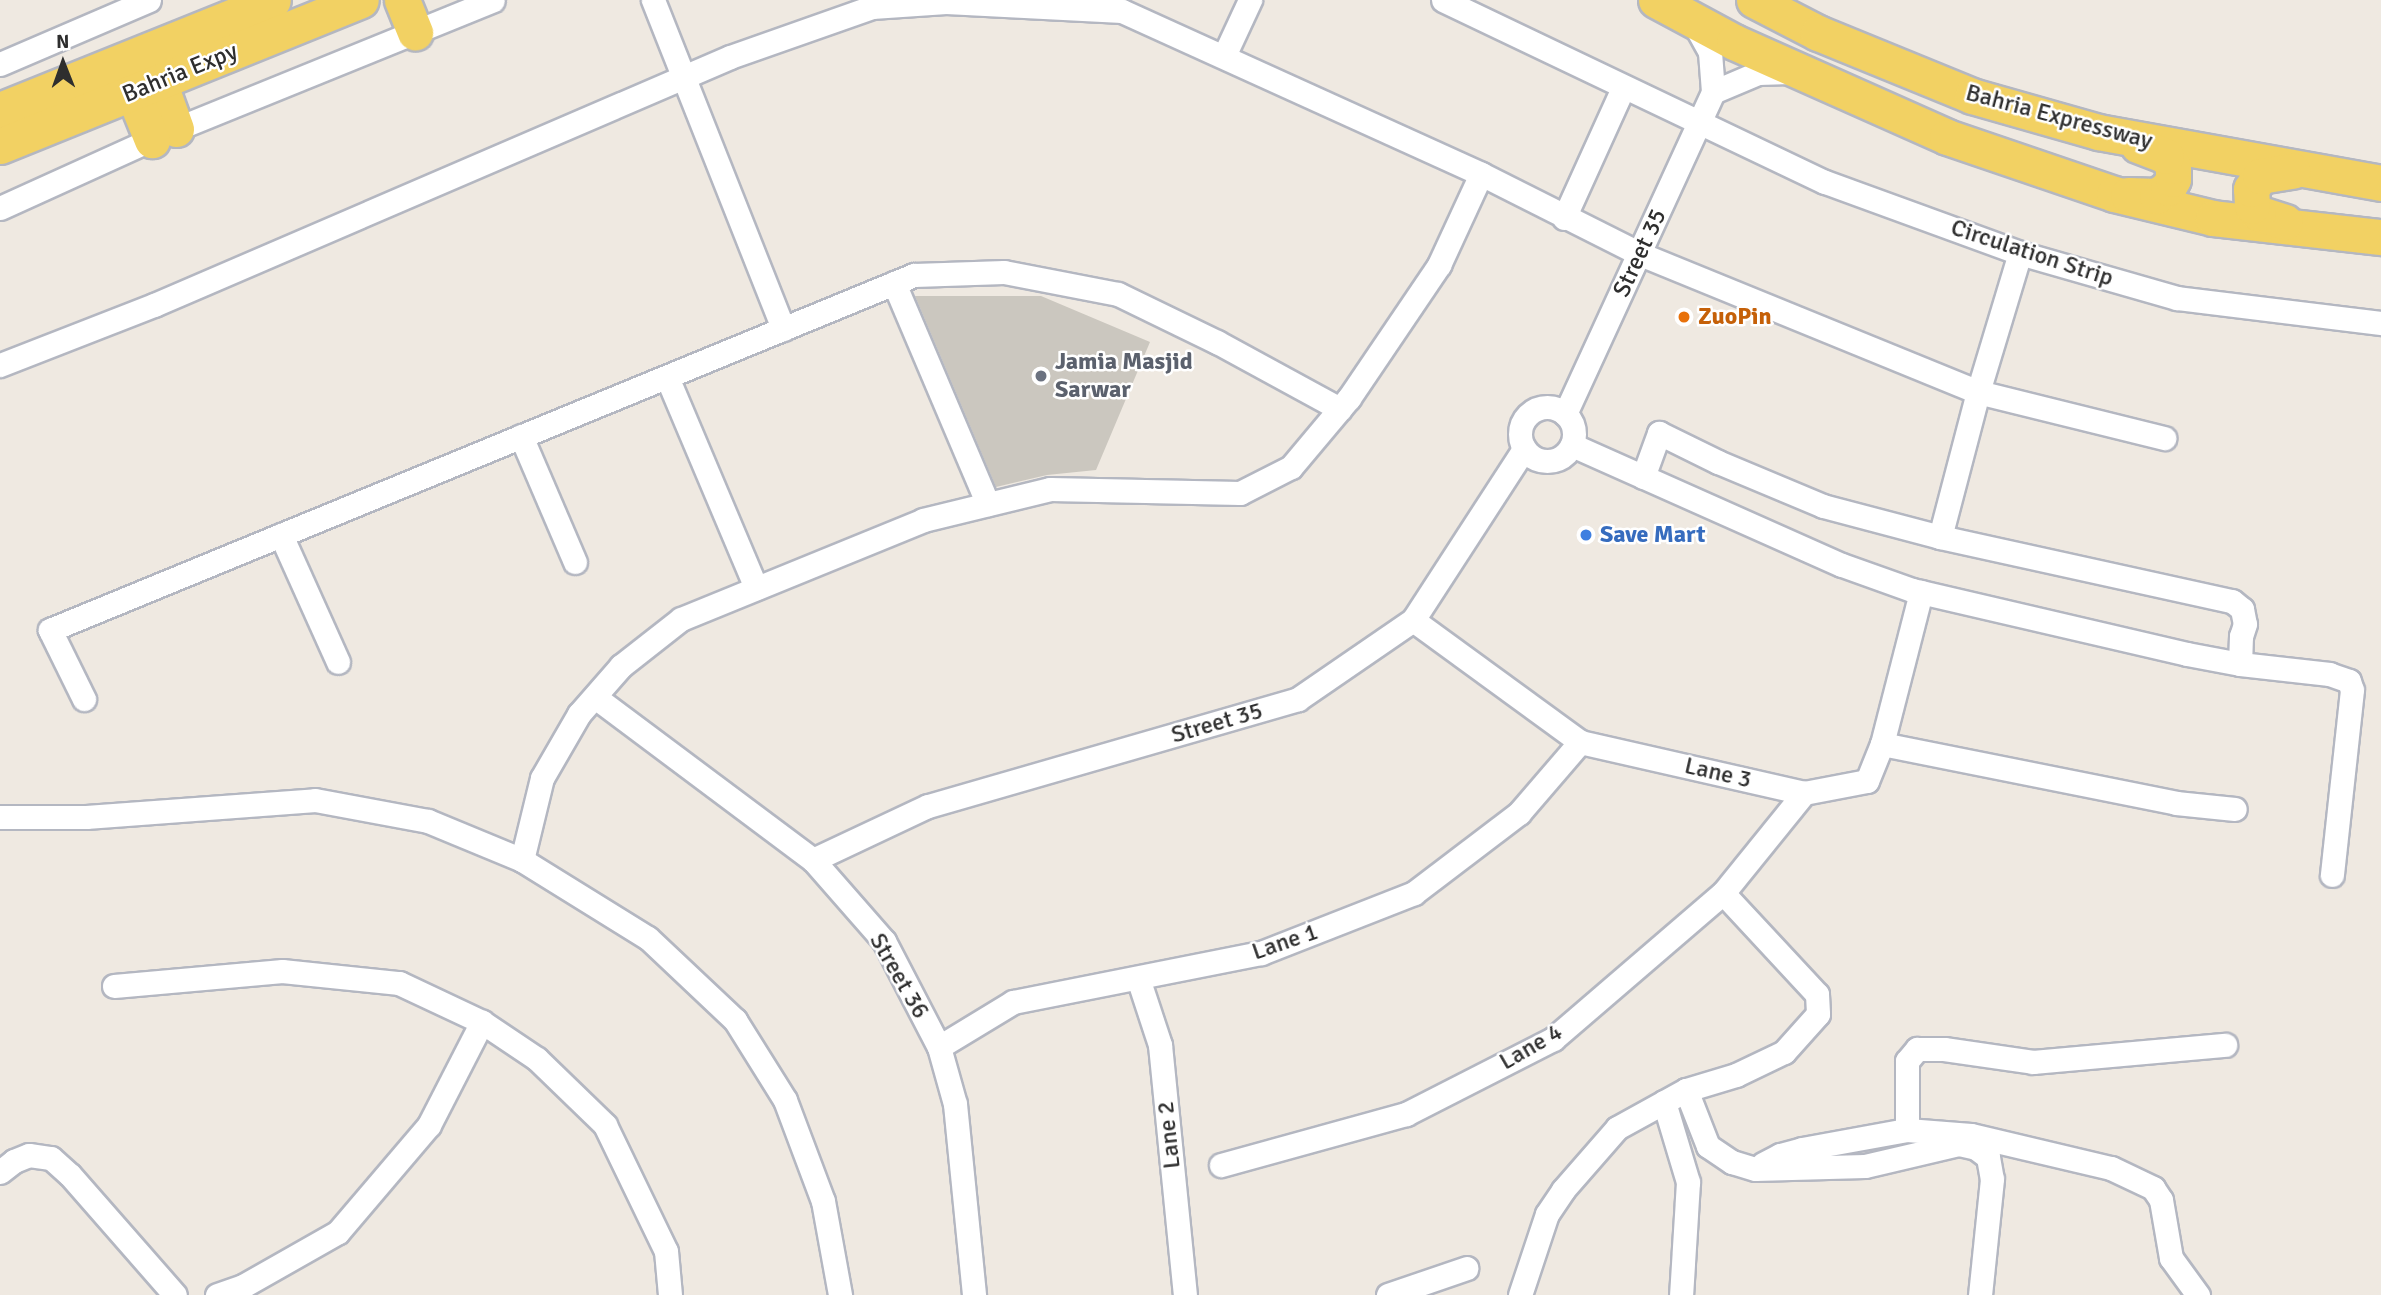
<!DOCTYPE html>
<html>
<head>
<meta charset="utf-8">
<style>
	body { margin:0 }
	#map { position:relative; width:2381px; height:1295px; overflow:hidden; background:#efe9e1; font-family:Signika,sans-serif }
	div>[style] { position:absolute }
	.building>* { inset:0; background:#cbc7bf }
	.roads { filter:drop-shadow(2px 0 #b4b7c1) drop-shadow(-2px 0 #b4b7c1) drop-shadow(0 2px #b4b7c1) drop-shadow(0 -2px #b4b7c1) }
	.minor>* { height:23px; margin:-11.5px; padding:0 11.5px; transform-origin:11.5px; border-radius:11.5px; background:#fff }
	.minor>.ring { margin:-11.5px; padding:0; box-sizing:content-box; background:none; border:23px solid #fff; border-radius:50% }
	.primary>* { height:35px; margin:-17.5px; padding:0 17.5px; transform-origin:17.5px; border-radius:17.5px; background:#f2d163 }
	.dots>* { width:19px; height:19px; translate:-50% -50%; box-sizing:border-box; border:4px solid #fff; border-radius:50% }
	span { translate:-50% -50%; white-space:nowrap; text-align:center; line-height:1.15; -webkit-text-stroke:5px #fff; paint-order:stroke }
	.street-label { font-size:24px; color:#2e2e2e }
	.food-label { font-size:24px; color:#c56008; font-weight:700 }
	.left { translate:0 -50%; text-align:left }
	.worship-label { font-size:24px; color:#5b616d; font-weight:700 }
	.shop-label { font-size:24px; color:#366cbe; font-weight:700 }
	.north { position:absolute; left:28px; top:28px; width:70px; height:70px; -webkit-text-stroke:5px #fff; paint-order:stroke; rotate:359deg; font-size:19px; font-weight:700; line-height:28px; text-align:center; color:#2e2e2e }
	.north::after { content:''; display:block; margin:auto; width:24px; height:32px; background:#2e2e2e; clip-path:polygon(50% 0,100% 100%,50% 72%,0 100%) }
</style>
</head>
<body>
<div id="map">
	<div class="building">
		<i style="clip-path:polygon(915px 296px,1041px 296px,1150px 342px,1096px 470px,1047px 475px,996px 487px)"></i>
	</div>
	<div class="roads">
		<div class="minor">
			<i style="left:653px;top:0;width:354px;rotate:68.4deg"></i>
			<i style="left:1443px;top:0;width:423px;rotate:25.5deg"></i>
			<i style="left:1825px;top:182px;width:208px;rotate:20deg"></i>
			<i style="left:2020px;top:253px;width:163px;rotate:16deg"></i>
			<i style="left:2177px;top:298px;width:206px;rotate:7deg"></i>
			<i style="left:1224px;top:56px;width:62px;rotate:-65.1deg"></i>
			<i style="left:0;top:64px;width:162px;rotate:-23.2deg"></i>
			<i style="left:1713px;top:92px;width:49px;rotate:-22.9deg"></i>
			<i style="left:1758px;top:73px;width:32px;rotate:-2deg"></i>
			<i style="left:0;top:208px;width:177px;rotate:-24.4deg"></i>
			<i style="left:161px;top:135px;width:358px;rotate:-22.1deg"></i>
			<i style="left:1564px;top:218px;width:143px;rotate:-65.6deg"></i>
			<i style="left:894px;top:283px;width:240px;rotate:67deg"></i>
			<i style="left:0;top:365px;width:165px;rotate:-21.3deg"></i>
			<i style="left:154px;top:305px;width:627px;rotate:-23.29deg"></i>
			<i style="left:730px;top:57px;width:151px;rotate:-19.4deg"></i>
			<i style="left:872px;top:7px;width:74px;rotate:-3.9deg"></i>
			<i style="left:946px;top:2px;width:176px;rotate:2.9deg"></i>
			<i style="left:1122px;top:11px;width:394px;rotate:24.4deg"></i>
			<i style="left:1481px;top:174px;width:178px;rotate:26.7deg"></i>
			<i style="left:1640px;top:254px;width:365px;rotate:22.2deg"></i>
			<i style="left:1978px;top:392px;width:192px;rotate:13.9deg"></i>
			<i style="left:667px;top:377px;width:229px;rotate:67.1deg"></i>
			<i class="ring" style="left:1520px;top:407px;width:31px;height:31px"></i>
			<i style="left:1565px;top:414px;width:354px;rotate:-65.3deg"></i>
			<i style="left:1713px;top:92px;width:40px;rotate:-94.3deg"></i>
			<i style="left:1710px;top:52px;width:37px;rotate:-119deg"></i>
			<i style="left:521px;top:436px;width:137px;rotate:66.8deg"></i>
			<i style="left:1572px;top:445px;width:295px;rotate:24deg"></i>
			<i style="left:1842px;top:565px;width:74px;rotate:19.7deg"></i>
			<i style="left:1912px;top:590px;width:282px;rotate:13.1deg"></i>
			<i style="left:2187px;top:654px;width:54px;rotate:10.7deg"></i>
			<i style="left:2240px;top:664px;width:90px;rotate:6.4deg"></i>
			<i style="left:2329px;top:674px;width:21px;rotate:19deg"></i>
			<i style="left:2349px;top:681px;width:9px;rotate:72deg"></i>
			<i style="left:2352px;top:690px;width:186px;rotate:96.2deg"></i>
			<i style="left:1643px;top:477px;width:47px;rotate:-70deg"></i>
			<i style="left:1659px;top:433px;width:66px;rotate:26.2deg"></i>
			<i style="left:1718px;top:462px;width:114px;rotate:22.7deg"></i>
			<i style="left:1823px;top:506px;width:121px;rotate:14.8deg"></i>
			<i style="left:1940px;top:537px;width:299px;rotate:12.4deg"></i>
			<i style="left:2232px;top:601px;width:13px;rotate:39deg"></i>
			<i style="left:2242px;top:609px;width:15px;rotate:79deg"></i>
			<i style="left:2245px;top:624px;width:13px;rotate:108deg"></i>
			<i style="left:2241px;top:636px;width:28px;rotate:92deg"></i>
			<i style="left:281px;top:535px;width:139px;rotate:65.8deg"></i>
			<i style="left:1940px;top:537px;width:150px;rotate:-75.3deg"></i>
			<i style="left:1978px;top:392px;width:145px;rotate:-73.2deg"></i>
			<i style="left:1413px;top:620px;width:207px;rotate:36.1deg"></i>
			<i style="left:1580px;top:742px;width:230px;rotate:12.8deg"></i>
			<i style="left:1804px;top:793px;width:64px;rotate:-10.8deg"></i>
			<i style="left:1867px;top:781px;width:40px;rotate:-68deg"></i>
			<i style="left:1882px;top:744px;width:157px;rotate:-75.6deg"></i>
			<i style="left:595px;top:697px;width:272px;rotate:36.8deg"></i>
			<i style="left:813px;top:860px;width:108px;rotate:48.8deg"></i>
			<i style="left:884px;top:941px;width:119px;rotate:62.6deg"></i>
			<i style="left:939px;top:1047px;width:59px;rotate:74.3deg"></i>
			<i style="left:955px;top:1104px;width:192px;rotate:84.3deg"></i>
			<i style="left:84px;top:699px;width:77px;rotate:-116.2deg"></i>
			<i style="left:50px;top:630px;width:934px;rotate:-22.34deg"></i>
			<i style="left:914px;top:275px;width:90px;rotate:-1.9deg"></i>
			<i style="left:1004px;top:272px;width:116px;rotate:10.9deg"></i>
			<i style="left:1118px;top:294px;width:110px;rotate:25.9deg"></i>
			<i style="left:1217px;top:342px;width:140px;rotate:28.6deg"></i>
			<i style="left:1882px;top:744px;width:300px;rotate:11.3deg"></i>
			<i style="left:2176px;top:803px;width:59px;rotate:5.8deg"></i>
			<i style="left:0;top:817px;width:86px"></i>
			<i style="left:86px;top:817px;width:230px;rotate:-4.2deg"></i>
			<i style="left:315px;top:800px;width:115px;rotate:10.5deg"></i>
			<i style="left:428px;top:821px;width:102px;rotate:22.5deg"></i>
			<i style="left:522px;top:860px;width:148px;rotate:31.8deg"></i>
			<i style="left:648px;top:938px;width:120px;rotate:43.3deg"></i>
			<i style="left:735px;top:1020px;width:94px;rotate:58deg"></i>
			<i style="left:785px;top:1100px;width:108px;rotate:69.4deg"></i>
			<i style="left:823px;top:1201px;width:96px;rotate:79.7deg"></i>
			<i style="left:522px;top:860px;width:84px;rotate:-76.3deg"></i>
			<i style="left:542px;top:778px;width:74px;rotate:-60deg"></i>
			<i style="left:579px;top:714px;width:64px;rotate:-48.8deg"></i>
			<i style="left:621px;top:666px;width:76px;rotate:-38.1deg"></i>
			<i style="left:681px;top:619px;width:261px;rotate:-22.2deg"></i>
			<i style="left:923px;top:520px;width:131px;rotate:-13.7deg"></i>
			<i style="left:1050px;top:489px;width:190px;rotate:1.2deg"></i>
			<i style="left:1240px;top:493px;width:57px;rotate:-27deg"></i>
			<i style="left:1291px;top:467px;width:90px;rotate:-50deg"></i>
			<i style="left:1349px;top:398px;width:161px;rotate:-55.9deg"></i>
			<i style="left:1439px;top:265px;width:100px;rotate:-65.2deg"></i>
			<i style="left:813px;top:860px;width:127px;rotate:-25.2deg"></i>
			<i style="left:928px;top:806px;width:385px;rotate:-16.1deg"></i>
			<i style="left:1298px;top:699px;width:140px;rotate:-34.5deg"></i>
			<i style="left:1413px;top:620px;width:204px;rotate:-57deg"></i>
			<i style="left:1723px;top:893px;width:138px;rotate:47.1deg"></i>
			<i style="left:1817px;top:994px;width:20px;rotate:87deg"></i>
			<i style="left:1818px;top:1014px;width:51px;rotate:131.8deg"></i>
			<i style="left:1784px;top:1052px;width:53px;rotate:154.4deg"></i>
			<i style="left:1736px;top:1075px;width:52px;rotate:163.3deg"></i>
			<i style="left:1686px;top:1090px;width:60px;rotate:68.6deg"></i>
			<i style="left:1708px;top:1146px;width:29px;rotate:34deg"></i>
			<i style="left:1732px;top:1162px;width:24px;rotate:17deg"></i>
			<i style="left:1755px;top:1169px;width:110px;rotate:-1.6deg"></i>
			<i style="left:1865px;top:1166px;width:97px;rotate:-13.2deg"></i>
			<i style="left:1959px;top:1144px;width:17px;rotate:13deg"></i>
			<i style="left:1976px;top:1148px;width:15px;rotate:37deg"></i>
			<i style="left:1988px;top:1157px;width:22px;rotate:80deg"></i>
			<i style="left:1992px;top:1179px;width:117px;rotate:95.9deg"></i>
			<i style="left:1138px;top:978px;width:71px;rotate:71.8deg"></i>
			<i style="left:1160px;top:1045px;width:251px;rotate:84.3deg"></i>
			<i style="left:114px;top:986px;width:169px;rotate:-5.1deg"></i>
			<i style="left:282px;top:971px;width:118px;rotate:5.9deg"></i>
			<i style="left:399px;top:983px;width:92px;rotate:25.2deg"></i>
			<i style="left:482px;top:1022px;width:66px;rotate:33.9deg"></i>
			<i style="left:537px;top:1059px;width:95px;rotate:44.1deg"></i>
			<i style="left:605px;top:1125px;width:140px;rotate:64.2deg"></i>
			<i style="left:666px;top:1251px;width:44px;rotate:84.8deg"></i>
			<i style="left:939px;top:1047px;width:87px;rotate:-31.3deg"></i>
			<i style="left:1013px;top:1002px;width:253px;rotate:-11.2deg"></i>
			<i style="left:1261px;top:953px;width:164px;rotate:-21.4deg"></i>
			<i style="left:1414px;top:893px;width:132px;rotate:-37.3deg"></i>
			<i style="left:1519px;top:813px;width:94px;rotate:-49.3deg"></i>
			<i style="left:1664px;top:1102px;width:84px;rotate:73.3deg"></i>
			<i style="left:1688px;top:1182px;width:113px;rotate:93.5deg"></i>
			<i style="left:1907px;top:1130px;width:69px;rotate:-90deg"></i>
			<i style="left:1907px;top:1061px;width:16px;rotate:-50deg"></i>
			<i style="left:1917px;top:1049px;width:27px"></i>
			<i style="left:1944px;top:1049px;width:90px;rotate:8.3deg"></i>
			<i style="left:2033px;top:1062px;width:193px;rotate:-5.1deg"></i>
			<i style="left:1763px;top:1164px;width:19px;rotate:-28deg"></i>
			<i style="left:1780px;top:1155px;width:23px;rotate:-15deg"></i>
			<i style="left:1802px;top:1149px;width:107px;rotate:-10.3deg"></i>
			<i style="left:1907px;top:1130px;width:64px;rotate:4.5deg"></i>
			<i style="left:1971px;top:1135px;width:144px;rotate:13.3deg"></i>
			<i style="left:2111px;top:1168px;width:47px;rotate:25.5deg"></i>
			<i style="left:2153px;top:1188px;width:14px;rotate:56deg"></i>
			<i style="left:2161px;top:1200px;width:59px;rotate:80.2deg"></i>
			<i style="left:2171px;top:1258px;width:46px;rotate:53.9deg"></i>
			<i style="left:1221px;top:1165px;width:192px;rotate:-15.4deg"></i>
			<i style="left:1406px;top:1114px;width:165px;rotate:-27deg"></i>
			<i style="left:1553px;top:1039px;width:224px;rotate:-40.7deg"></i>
			<i style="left:1723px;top:893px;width:129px;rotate:-51deg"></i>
			<i style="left:0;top:1172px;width:18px;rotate:-38deg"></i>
			<i style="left:14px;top:1161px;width:16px;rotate:-22deg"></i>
			<i style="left:29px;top:1155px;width:22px;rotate:8deg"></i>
			<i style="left:51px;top:1158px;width:25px;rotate:42deg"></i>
			<i style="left:70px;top:1175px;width:159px;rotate:48.8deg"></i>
			<i style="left:217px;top:1295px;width:28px;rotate:-19deg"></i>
			<i style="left:243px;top:1286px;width:109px;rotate:-29.6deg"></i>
			<i style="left:338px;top:1232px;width:140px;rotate:-49.6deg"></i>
			<i style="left:429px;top:1125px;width:116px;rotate:-62.8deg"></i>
			<i style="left:1388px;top:1295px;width:83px;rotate:-18.9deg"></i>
			<i style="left:1520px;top:1295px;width:85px;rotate:-71.6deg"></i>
			<i style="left:1547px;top:1214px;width:29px;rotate:-56deg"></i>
			<i style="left:1563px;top:1190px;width:82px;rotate:-48.9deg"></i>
			<i style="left:1617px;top:1128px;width:79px;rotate:-28.8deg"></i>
		</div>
		<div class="primary">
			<i style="left:402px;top:0;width:35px;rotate:68deg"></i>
			<i style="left:1656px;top:0;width:89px;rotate:28.3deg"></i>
			<i style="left:1734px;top:42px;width:233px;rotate:24deg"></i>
			<i style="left:1947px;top:137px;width:176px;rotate:18.8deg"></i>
			<i style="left:2114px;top:194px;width:102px;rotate:13.6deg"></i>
			<i style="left:2213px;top:218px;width:169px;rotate:6.5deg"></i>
			<i style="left:1754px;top:0;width:72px;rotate:27.3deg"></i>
			<i style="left:1818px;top:33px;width:166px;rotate:22.2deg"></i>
			<i style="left:1972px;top:96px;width:131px;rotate:15.9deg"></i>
			<i style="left:2098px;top:132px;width:288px;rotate:10.2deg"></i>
			<i style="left:159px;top:82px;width:50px;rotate:70.1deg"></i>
			<i style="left:133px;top:93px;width:51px;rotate:68deg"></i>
			<i style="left:0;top:110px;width:294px;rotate:-21.9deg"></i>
			<i style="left:0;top:146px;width:389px;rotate:-22deg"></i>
			<i style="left:2128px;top:195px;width:29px;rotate:2deg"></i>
			<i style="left:2157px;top:196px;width:14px;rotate:-36deg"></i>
			<i style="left:2168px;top:188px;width:10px;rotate:-61deg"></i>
			<i style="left:2173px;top:179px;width:13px;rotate:-90deg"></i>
			<i style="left:2173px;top:166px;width:12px;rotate:-125deg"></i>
			<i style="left:2166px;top:156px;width:30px;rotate:-159deg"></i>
			<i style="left:2285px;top:222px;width:28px;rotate:-162deg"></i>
			<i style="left:2258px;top:213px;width:9px;rotate:-131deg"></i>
			<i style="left:2252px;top:206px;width:17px;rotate:-93deg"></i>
			<i style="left:2251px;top:189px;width:16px;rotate:-55deg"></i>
			<i style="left:2260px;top:176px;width:33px;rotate:-9deg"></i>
		</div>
	</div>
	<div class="dots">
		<i style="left:1684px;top:317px;background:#e8710a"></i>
		<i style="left:1041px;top:376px;background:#6b7280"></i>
		<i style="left:1586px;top:535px;background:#3f7fe0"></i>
	</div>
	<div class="street-label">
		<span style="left:180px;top:73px;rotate:-22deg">Bahria Expy</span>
		<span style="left:2059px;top:117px;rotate:15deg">Bahria Expressway</span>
		<span style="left:1640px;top:253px;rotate:-65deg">Street 35</span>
		<span style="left:2032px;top:253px;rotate:18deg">Circulation Strip</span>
		<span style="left:1217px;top:723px;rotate:-16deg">Street 35</span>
		<span style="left:1718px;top:773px;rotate:13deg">Lane 3</span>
		<span style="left:1285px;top:942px;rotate:-19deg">Lane 1</span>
		<span style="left:899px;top:976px;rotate:60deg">Street 36</span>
		<span style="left:1531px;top:1047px;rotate:-30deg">Lane 4</span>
		<span style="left:1169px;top:1135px;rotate:-96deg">Lane 2</span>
	</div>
	<div class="food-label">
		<span class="left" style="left:1698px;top:317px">ZuoPin</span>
	</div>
	<div class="worship-label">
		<span class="left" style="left:1055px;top:376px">Jamia Masjid<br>Sarwar</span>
	</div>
	<div class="shop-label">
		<span class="left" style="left:1600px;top:535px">Save Mart</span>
	</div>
	<div class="north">N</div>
</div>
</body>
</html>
